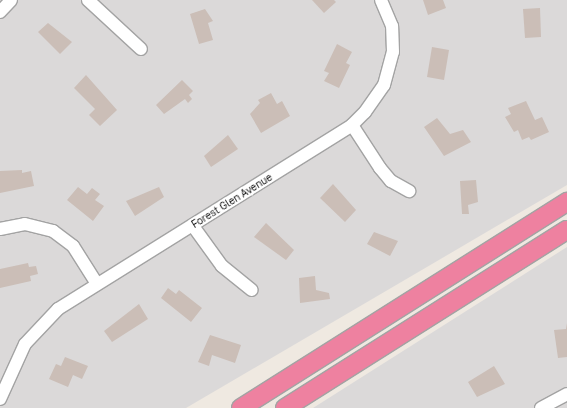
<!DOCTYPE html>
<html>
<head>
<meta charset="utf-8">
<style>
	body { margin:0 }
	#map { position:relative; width:567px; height:408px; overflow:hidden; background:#efe9e1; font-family:"Golos Text",sans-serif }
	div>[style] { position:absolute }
	.residential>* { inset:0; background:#dbd9d9 }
	.building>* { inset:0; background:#cbbeb7 }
	.roads { filter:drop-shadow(1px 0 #a3a3a3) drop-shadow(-1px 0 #a3a3a3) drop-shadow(0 1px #a3a3a3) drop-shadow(0 -1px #a3a3a3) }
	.minor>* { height:12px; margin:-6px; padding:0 6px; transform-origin:6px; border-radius:6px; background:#fff }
	.highway>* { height:18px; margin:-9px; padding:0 9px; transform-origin:9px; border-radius:9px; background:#ee81a0 }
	span { translate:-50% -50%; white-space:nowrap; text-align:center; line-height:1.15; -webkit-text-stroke:3.5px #fff; paint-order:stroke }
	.street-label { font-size:10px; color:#1c1c1c }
</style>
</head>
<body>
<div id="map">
	<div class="residential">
		<i style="clip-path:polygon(0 0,567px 0,567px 185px,186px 408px,0 408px)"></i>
		<i style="clip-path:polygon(567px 247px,567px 408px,313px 408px)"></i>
	</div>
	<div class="building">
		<i style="clip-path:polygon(312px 0,334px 0,336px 2px,324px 13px)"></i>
		<i style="clip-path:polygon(423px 0,443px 0,446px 8px,428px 15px)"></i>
		<i style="clip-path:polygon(540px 8px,541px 37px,525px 38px,523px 9px)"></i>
		<i style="clip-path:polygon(205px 9px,213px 21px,208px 23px,213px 40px,199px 44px,190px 14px)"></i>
		<i style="clip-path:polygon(48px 23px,72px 42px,60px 54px,38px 32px)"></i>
		<i style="clip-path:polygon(337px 44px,352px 52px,346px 63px,350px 65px,339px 88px,324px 81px,329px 73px,324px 71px)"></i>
		<i style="clip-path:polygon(432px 47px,449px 50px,444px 80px,427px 77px)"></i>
		<i style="clip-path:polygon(86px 75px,117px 110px,100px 126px,89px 115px,95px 109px,74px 88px)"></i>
		<i style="clip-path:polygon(182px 80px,193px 91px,189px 95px,192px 99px,188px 103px,185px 99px,164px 114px,156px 105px)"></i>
		<i style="clip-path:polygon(271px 93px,277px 104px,282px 101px,290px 116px,261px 133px,250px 114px,260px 103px,258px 100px)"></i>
		<i style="clip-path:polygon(526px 101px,535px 120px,542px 117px,549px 132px,531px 140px,529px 137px,522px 140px,518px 130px,514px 132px,505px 117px,511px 114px,508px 108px)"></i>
		<i style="clip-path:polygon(437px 118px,450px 134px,463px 130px,471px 142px,444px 156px,424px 127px)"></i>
		<i style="clip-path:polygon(228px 135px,238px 149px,211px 167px,204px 156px)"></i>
		<i style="clip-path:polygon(22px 170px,22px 173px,31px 171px,34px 186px,0 193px,0 171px)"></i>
		<i style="clip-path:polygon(476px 180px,478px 202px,468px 205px,469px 214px,462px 214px,460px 181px)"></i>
		<i style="clip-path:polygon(333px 184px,356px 210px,345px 222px,320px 198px)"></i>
		<i style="clip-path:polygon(78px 187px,87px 194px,92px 188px,100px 194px,95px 200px,104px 206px,93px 221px,67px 200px)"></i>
		<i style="clip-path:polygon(159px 187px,164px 197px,135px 216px,126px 201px)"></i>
		<i style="clip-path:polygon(266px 223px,294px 250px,286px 260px,254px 237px)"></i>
		<i style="clip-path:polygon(374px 232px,398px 241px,390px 256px,367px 244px)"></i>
		<i style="clip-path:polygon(28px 263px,29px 267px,36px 266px,38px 274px,30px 276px,31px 281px,0 288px,0 269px)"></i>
		<i style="clip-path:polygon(315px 276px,316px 290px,329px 293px,330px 299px,300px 303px,299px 278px)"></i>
		<i style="clip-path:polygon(168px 288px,176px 294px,179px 290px,202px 308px,191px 322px,161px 298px)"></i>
		<i style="clip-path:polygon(139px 304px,148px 319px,112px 342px,104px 331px)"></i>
		<i style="clip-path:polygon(567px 323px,567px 357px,558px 358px,554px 330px,566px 329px)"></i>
		<i style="clip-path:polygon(210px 335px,241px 345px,235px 363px,212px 355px,209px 366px,198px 362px)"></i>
		<i style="clip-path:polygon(65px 357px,88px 366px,82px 379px,73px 375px,68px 387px,49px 379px,56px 364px,61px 366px)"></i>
		<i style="clip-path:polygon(494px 366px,505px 384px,477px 397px,468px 382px)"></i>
	</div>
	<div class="roads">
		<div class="minor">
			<i style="left:88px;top:0;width:72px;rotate:42.8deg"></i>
			<i style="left:0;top:12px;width:16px;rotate:-47deg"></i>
			<i style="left:352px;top:125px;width:51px;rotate:56.9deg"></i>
			<i style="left:380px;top:168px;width:17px;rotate:50deg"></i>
			<i style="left:391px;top:181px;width:21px;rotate:29deg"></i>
			<i style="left:193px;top:226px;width:49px;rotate:54.1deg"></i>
			<i style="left:222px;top:266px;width:38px;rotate:39deg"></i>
			<i style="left:0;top:229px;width:25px;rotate:-11deg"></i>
			<i style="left:25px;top:224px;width:29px;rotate:14deg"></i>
			<i style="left:53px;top:231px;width:25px;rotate:37deg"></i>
			<i style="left:73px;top:246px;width:45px;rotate:57.7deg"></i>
			<i style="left:0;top:399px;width:60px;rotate:-65.6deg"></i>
			<i style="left:25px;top:344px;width:48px;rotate:-46.7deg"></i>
			<i style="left:58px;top:309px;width:347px;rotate:-32deg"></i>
			<i style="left:352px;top:125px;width:18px;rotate:-45deg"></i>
			<i style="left:365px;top:112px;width:33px;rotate:-55deg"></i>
			<i style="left:384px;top:85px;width:34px;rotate:-75deg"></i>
			<i style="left:393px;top:52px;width:26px;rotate:-92deg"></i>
			<i style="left:392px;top:26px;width:28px;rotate:-113deg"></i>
			<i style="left:541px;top:408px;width:30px;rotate:-28deg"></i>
		</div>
		<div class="highway">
			<i style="left:241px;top:408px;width:386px;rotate:-32.3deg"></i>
			<i style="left:285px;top:408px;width:333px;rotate:-32.3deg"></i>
		</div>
	</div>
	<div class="street-label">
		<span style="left:232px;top:201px;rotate:-32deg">Forest Glen Avenue</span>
	</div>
</div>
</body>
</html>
